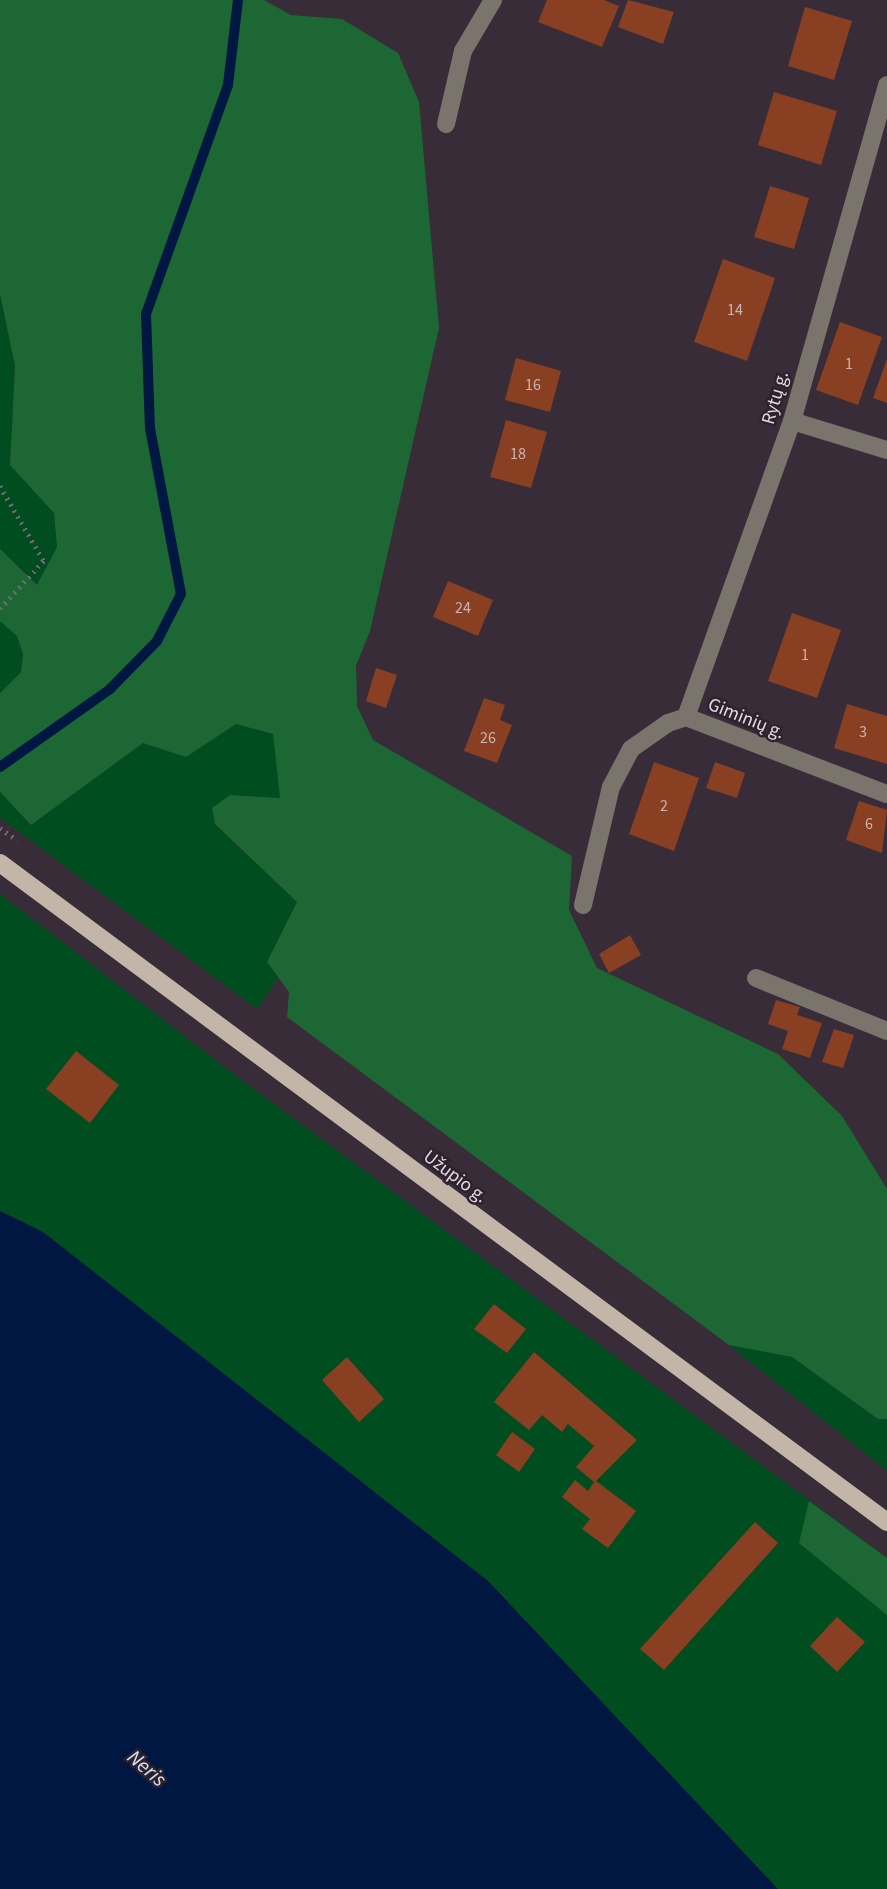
<!DOCTYPE html>
<html>
<head>
<meta charset="utf-8">
<style>
	body { margin:0 }
	#map { position:relative; width:887px; height:1889px; overflow:hidden; background:#382c38; font-family:"Source Sans 3",sans-serif }
	div>[style] { position:absolute }
	.green>* { inset:0; background:#004d1f }
	.forest>* { inset:0; background:#1c6733 }
	.water>* { inset:0; background:#001742 }
	.stream>* { height:10px; margin:-5px; padding:0 5px; transform-origin:5px; border-radius:5px; background:#001742 }
	.building>* { inset:0; background:#893f22 }
	.path>* { height:4.5px; margin-top:-2.25px; transform-origin:0; background:repeating-linear-gradient(90deg,#726772 0 2px,transparent 0 7px) }
	.minor>* { height:18px; margin:-9px; padding:0 9px; transform-origin:9px; border-radius:9px; background:#7a746d }
	.major>* { height:18px; margin:-9px; padding:0 9px; transform-origin:9px; border-radius:9px; background:#c3b6a9 }
	span { translate:-50% -50%; white-space:nowrap; text-align:center; line-height:1.15; -webkit-text-stroke:5px #2e222e; paint-order:stroke }
	.number-label { font-size:16px; color:#ccb3b2 }
	.number-label span { -webkit-text-stroke-width:0 }
	.street-label { font-size:19px; color:#e2dae2 }
	.water-label { font-size:21px; color:#d6e2f4; font-style:italic }
</style>
</head>
<body>
<div id="map">
	<div class="green">
		<i style="clip-path:polygon(0 294px,15px 366px,10px 464px,54px 513px,57px 547px,38px 585px,0 549px)"></i>
		<i style="clip-path:polygon(0 621px,17px 636px,23px 654px,21px 672px,0 693px)"></i>
		<i style="clip-path:polygon(236px 724px,274px 734px,280px 798px,230px 795px,215px 825px,297px 902px,267px 962px,278px 978px,257px 1009px,0 818px,0 792px,31px 825px,143px 743px,186px 757px)"></i>
		<i style="clip-path:polygon(0 894px,223px 1066px,887px 1558px,887px 1889px,778px 1889px,488px 1581px,43px 1232px,0 1211px)"></i>
		<i style="clip-path:polygon(729px 1345px,792px 1357px,877px 1419px,887px 1419px,887px 1471px)"></i>
	</div>
	<div class="forest">
		<i style="clip-path:polygon(0 0,264px 0,291px 15px,342px 19px,398px 53px,419px 102px,439px 328px,370px 631px,356px 666px,357px 706px,373px 740px,572px 856px,569px 910px,597px 968px,778px 1054px,842px 1116px,887px 1189px,887px 1419px,878px 1419px,792px 1357px,729px 1345px,287px 1017px,289px 992px,267px 962px,297px 902px,215px 824px,212px 808px,230px 795px,280px 798px,273px 734px,236px 724px,186px 757px,143px 743px,31px 825px,0 792px,0 693px,21px 672px,23px 654px,17px 636px,0 621px,0 549px,37px 585px,57px 547px,54px 513px,10px 465px,15px 366px,0 294px)"></i>
		<i style="clip-path:polygon(809px 1501px,887px 1558px,887px 1615px,799px 1543px)"></i>
	</div>
	<div class="water">
		<i style="clip-path:polygon(0 1211px,43px 1232px,488px 1581px,778px 1889px,0 1889px)"></i>
	</div>
	<div class="stream">
		<i style="left:0;top:767px;width:135px;rotate:-35.3deg"></i>
		<i style="left:110px;top:689px;width:67px;rotate:-45.6deg"></i>
		<i style="left:157px;top:641px;width:53px;rotate:-62.9deg"></i>
		<i style="left:181px;top:594px;width:168px;rotate:-100.6deg"></i>
		<i style="left:150px;top:429px;width:115px;rotate:-92deg"></i>
		<i style="left:146px;top:314px;width:243px;rotate:-70.3deg"></i>
		<i style="left:228px;top:85px;width:86px;rotate:-83.3deg"></i>
	</div>
	<div class="building">
		<i style="clip-path:polygon(547px 0,604px 0,619px 6px,602px 47px,538px 22px)"></i>
		<i style="clip-path:polygon(628px 0,674px 12px,663px 44px,618px 27px)"></i>
		<i style="clip-path:polygon(805px 7px,852px 21px,834px 80px,788px 66px)"></i>
		<i style="clip-path:polygon(774px 92px,837px 111px,821px 165px,758px 145px)"></i>
		<i style="clip-path:polygon(770px 186px,809px 198px,794px 249px,754px 237px)"></i>
		<i style="clip-path:polygon(723px 259px,775px 278px,747px 361px,694px 342px)"></i>
		<i style="clip-path:polygon(840px 322px,882px 337px,858px 405px,816px 390px)"></i>
		<i style="clip-path:polygon(516px 358px,561px 371px,550px 412px,505px 400px)"></i>
		<i style="clip-path:polygon(887px 359px,887px 403px,873px 398px)"></i>
		<i style="clip-path:polygon(506px 420px,547px 432px,531px 488px,490px 477px)"></i>
		<i style="clip-path:polygon(448px 581px,493px 600px,478px 636px,433px 617px)"></i>
		<i style="clip-path:polygon(792px 613px,841px 630px,817px 698px,768px 681px)"></i>
		<i style="clip-path:polygon(376px 668px,397px 675px,386px 708px,366px 701px)"></i>
		<i style="clip-path:polygon(484px 698px,505px 705px,500px 720px,512px 725px,497px 763px,464px 751px)"></i>
		<i style="clip-path:polygon(847px 704px,887px 716px,887px 764px,834px 748px)"></i>
		<i style="clip-path:polygon(654px 762px,699px 778px,674px 851px,629px 834px)"></i>
		<i style="clip-path:polygon(715px 762px,745px 773px,737px 798px,706px 788px)"></i>
		<i style="clip-path:polygon(859px 801px,887px 810px,882px 853px,846px 840px)"></i>
		<i style="clip-path:polygon(630px 935px,641px 955px,609px 973px,599px 954px)"></i>
		<i style="clip-path:polygon(776px 1000px,800px 1007px,797px 1015px,822px 1023px,810px 1058px,782px 1049px,788px 1031px,768px 1024px)"></i>
		<i style="clip-path:polygon(834px 1029px,854px 1035px,843px 1068px,822px 1062px)"></i>
		<i style="clip-path:polygon(76px 1051px,119px 1085px,90px 1123px,46px 1089px)"></i>
		<i style="clip-path:polygon(494px 1304px,526px 1329px,507px 1353px,474px 1329px)"></i>
		<i style="clip-path:polygon(534px 1352px,637px 1440px,596px 1481px,636px 1511px,608px 1548px,582px 1529px,590px 1519px,562px 1497px,575px 1480px,588px 1491px,594px 1482px,576px 1467px,594px 1446px,568px 1424px,562px 1432px,542px 1415px,529px 1430px,494px 1402px)"></i>
		<i style="clip-path:polygon(347px 1357px,384px 1399px,359px 1422px,322px 1380px)"></i>
		<i style="clip-path:polygon(512px 1432px,535px 1449px,519px 1472px,496px 1455px)"></i>
		<i style="clip-path:polygon(755px 1522px,778px 1543px,664px 1670px,640px 1649px)"></i>
		<i style="clip-path:polygon(837px 1617px,865px 1642px,837px 1672px,810px 1646px)"></i>
	</div>
	<div class="path">
		<i style="left:0;top:486px;width:87px;rotate:59.6deg"></i>
		<i style="left:44px;top:561px;width:65px;rotate:132.5deg"></i>
		<i style="left:0;top:828px;width:21px;rotate:35deg"></i>
	</div>
	<div class="minor">
		<i style="left:446px;top:124px;width:75px;rotate:-76.9deg"></i>
		<i style="left:463px;top:51px;width:59px;rotate:-59.5deg"></i>
		<i style="left:792px;top:421px;width:99px;rotate:17deg"></i>
		<i style="left:686px;top:717px;width:314px;rotate:-70.3deg"></i>
		<i style="left:792px;top:421px;width:349px;rotate:-74.2deg"></i>
		<i style="left:583px;top:905px;width:121px;rotate:-76.7deg"></i>
		<i style="left:611px;top:787px;width:43px;rotate:-62.2deg"></i>
		<i style="left:631px;top:749px;width:45px;rotate:-35.1deg"></i>
		<i style="left:668px;top:723px;width:19px;rotate:-18deg"></i>
		<i style="left:686px;top:717px;width:215px;rotate:21deg"></i>
		<i style="left:756px;top:978px;width:141px;rotate:22deg"></i>
	</div>
	<div class="major">
		<i style="left:0;top:863px;width:1105px;rotate:36.61deg"></i>
	</div>
	<div class="number-label">
		<span style="left:735px;top:310px">14</span>
		<span style="left:849px;top:364px">1</span>
		<span style="left:533px;top:385px">16</span>
		<span style="left:518px;top:454px">18</span>
		<span style="left:463px;top:608px">24</span>
		<span style="left:805px;top:655px">1</span>
		<span style="left:863px;top:732px">3</span>
		<span style="left:488px;top:738px">26</span>
		<span style="left:664px;top:806px">2</span>
		<span style="left:869px;top:824px">6</span>
	</div>
	<div class="street-label">
		<span style="left:776px;top:398px;rotate:-74deg">Rytų g.</span>
		<span style="left:746px;top:719px;rotate:22deg">Giminių g.</span>
		<span style="left:455px;top:1177px;rotate:37deg">Užupio g.</span>
	</div>
	<div class="water-label">
		<span style="left:147px;top:1768px;rotate:41deg">Neris</span>
	</div>
</div>
</body>
</html>
